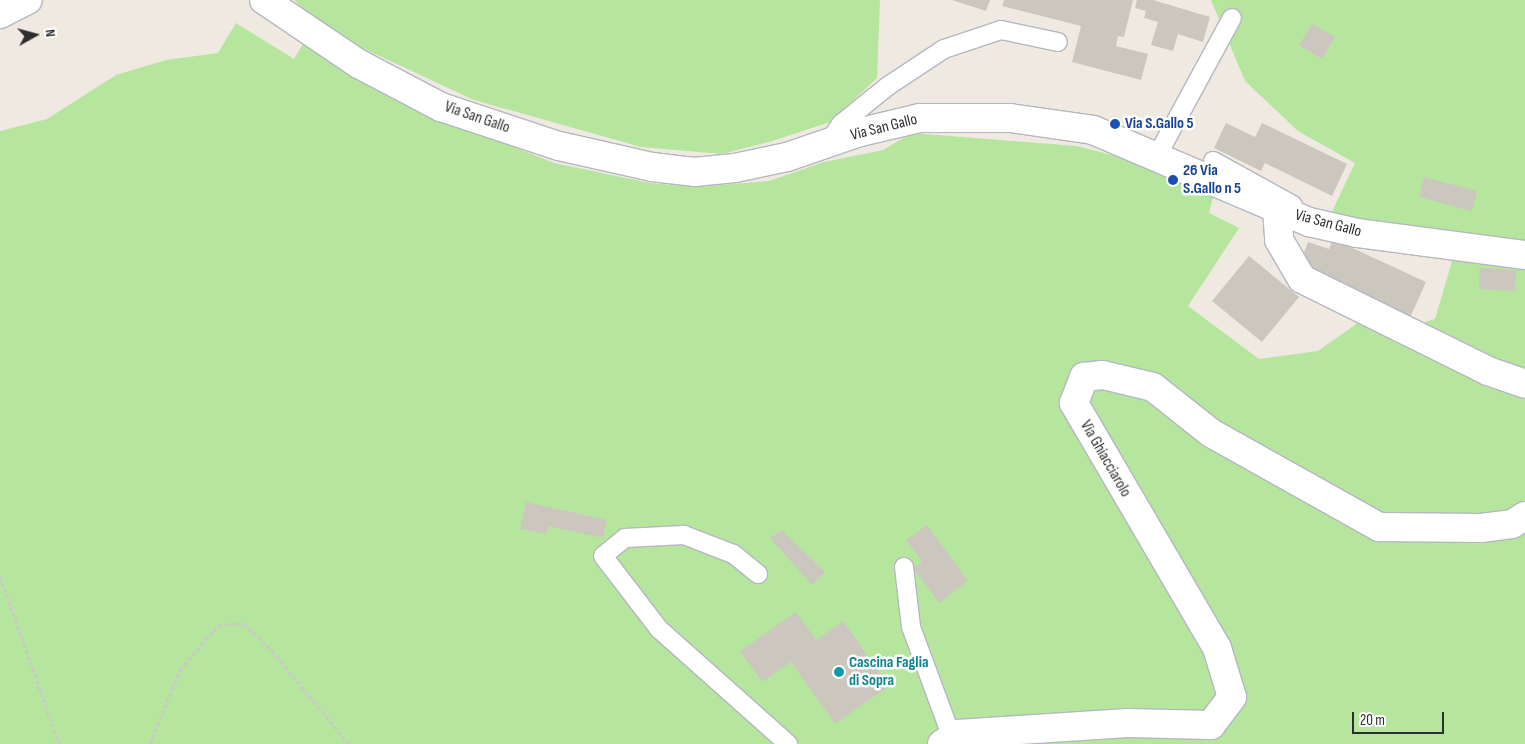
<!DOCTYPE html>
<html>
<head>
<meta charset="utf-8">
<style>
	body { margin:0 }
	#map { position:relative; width:1525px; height:744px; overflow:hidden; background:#efe9e1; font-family:"Sofia Sans Condensed",sans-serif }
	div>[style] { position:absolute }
	.green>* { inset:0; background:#b6e59e }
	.building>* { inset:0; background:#cbc7bf }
	.path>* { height:3px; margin-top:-1.5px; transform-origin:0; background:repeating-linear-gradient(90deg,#c9c9c9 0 4px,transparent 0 6.5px) }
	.roads { filter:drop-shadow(1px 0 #b4b7c1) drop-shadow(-1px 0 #b4b7c1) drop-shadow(0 1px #b4b7c1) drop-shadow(0 -1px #b4b7c1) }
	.service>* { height:18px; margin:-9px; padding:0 9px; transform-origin:9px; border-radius:9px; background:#fff }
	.minor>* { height:28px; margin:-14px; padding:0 14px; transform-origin:14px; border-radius:14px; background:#fff }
	.tertiary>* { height:28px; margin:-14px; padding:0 14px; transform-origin:14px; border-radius:14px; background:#fff }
	.dots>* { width:14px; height:14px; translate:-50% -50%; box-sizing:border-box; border:2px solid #fff; border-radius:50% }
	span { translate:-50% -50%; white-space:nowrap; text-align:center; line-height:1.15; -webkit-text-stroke:5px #fff; paint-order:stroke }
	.street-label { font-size:16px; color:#2e2e2e }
	.transit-label { font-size:16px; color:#164399; font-weight:700 }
	.left { translate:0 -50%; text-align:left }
	.culture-label { font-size:16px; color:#0d838f; font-weight:700 }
	.north { position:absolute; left:10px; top:10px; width:50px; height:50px; -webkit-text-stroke:4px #fff; paint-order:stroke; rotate:83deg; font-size:14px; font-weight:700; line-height:20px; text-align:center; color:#2e2e2e }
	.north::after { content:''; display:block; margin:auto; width:18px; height:22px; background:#2e2e2e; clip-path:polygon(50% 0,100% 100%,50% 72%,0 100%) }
	.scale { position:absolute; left:1352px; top:712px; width:92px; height:22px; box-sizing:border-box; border:2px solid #2e2e2e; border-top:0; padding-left:6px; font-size:15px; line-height:18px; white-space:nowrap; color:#2e2e2e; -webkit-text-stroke:4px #fff; paint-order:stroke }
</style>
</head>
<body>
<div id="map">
	<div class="green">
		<i style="clip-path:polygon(294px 0,880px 0,877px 78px,830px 122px,769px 142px,722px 154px,641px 147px,474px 100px,343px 39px,317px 23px)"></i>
		<i style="clip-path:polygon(1211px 0,1525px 0,1525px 246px,1330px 216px,1355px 163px,1298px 131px,1245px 81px)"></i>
		<i style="clip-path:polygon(236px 23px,294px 59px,306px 39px,448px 121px,554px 163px,650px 183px,695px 187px,769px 181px,824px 162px,883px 150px,912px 133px,1076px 146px,1175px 171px,1213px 197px,1209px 213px,1239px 228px,1188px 306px,1259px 359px,1318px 351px,1362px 320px,1404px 329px,1435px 319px,1453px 258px,1525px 262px,1525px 744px,0 744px,0 131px,47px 119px,116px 75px,166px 60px,218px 53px)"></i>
	</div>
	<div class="building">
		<i style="clip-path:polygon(952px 0,990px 0,986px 11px)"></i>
		<i style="clip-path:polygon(1004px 0,1133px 0,1124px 37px,1118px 36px,1116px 46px,1148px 54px,1141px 80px,1072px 62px,1081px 26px,1002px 6px)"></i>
		<i style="clip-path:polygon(1137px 0,1153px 0,1210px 17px,1203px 42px,1178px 34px,1173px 51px,1151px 45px,1158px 22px,1144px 18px,1146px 11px,1135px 8px)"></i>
		<i style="clip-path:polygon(1312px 24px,1335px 37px,1322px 59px,1299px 45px)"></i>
		<i style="clip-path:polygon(1226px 123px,1255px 137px,1262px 123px,1347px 164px,1332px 196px,1265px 163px,1261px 171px,1214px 148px)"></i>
		<i style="clip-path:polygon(1424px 177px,1477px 191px,1472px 211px,1419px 197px)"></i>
		<i style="clip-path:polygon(1333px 239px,1426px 282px,1409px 320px,1306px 272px,1302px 258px,1308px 242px,1329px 249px)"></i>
		<i style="clip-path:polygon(1249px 256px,1299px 297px,1262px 342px,1212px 301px)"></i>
		<i style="clip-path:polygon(1480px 268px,1516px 270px,1515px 291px,1479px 289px)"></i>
		<i style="clip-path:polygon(526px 502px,607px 520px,603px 538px,548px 526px,546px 534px,520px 529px)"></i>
		<i style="clip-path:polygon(927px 525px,968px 581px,939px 603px,913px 568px,922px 562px,906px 540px)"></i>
		<i style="clip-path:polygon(782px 530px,825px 572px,812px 585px,770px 538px)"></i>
		<i style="clip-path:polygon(796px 612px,816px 640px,843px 621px,889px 686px,835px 724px,791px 662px,762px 682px,740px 651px)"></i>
	</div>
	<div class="path">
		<i style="left:0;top:576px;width:178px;rotate:70.6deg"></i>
		<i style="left:150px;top:744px;width:80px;rotate:-67.9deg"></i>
		<i style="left:180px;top:670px;width:59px;rotate:-49.8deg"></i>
		<i style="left:218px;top:625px;width:26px;rotate:-4deg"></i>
		<i style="left:244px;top:623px;width:40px;rotate:45deg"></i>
		<i style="left:272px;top:651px;width:121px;rotate:50.4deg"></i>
	</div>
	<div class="roads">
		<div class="service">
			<i style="left:828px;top:143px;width:23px;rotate:-56deg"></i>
			<i style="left:841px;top:124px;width:60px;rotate:-39deg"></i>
			<i style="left:888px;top:86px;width:67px;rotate:-33.5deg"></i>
			<i style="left:944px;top:49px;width:60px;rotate:-18.4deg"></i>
			<i style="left:1001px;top:30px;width:58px;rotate:11.9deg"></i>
			<i style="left:1157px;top:156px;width:157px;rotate:-61.5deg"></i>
			<i style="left:1213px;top:161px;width:91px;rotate:28.8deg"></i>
			<i style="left:904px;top:567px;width:60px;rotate:83.3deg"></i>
			<i style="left:911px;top:627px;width:118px;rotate:69.7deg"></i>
			<i style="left:758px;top:574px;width:32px;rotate:-141deg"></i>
			<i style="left:733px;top:554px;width:53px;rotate:-158.8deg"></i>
			<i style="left:684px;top:535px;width:59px;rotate:177.1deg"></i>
			<i style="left:625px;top:538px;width:28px;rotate:141deg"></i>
			<i style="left:603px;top:556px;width:92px;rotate:52.5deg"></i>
			<i style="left:659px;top:629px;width:173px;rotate:41.7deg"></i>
		</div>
		<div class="minor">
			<i style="left:1277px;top:208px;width:32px;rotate:86deg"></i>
			<i style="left:1279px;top:240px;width:45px;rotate:59.5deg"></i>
			<i style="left:1302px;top:279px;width:208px;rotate:26.3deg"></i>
			<i style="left:1488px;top:371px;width:39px;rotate:19deg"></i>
			<i style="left:942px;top:744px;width:18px;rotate:-34deg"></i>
			<i style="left:957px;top:734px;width:171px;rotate:-3.7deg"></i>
			<i style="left:1128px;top:723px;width:83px;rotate:1.4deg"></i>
			<i style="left:1211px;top:725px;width:35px;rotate:-53deg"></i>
			<i style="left:1232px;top:697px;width:51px;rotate:-107deg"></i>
			<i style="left:1217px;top:648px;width:284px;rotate:-120.3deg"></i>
			<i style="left:1074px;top:403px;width:28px;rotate:-69deg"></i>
			<i style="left:1084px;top:377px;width:19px;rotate:-6deg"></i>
			<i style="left:1103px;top:375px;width:51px;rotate:13.5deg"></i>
			<i style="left:1153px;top:387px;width:74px;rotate:38.4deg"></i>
			<i style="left:1211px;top:433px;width:193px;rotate:29.2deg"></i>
			<i style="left:1379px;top:527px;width:102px;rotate:0.6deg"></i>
			<i style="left:1481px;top:528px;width:31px;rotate:-7deg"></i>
			<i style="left:1512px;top:524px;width:15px;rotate:-32deg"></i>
		</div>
		<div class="tertiary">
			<i style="left:264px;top:0;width:115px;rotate:34deg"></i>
			<i style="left:359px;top:64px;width:93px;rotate:27.7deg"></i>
			<i style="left:441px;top:107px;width:124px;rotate:18.3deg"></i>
			<i style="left:559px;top:146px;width:95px;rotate:12.7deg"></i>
			<i style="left:652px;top:167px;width:42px;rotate:6.8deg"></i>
			<i style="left:694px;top:172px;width:41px;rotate:-5.6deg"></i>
			<i style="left:735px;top:168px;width:53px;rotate:-11.9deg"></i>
			<i style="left:787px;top:157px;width:74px;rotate:-18.9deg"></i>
			<i style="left:857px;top:133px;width:65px;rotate:-13.4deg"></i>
			<i style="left:920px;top:118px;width:90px"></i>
			<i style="left:1010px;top:118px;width:84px;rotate:8.2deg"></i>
			<i style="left:1093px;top:130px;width:235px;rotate:23.1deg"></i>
			<i style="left:1309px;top:222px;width:49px;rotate:12.9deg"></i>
			<i style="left:1357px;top:233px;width:169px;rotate:7.5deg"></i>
			<i style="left:0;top:14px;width:31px;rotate:-27deg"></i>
		</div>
	</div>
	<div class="dots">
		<i style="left:1115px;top:124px;background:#1a4fb4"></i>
		<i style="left:1173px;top:180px;background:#1a4fb4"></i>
		<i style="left:839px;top:672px;background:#0f9aa8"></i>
	</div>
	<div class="street-label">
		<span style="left:477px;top:118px;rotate:19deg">Via San Gallo</span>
		<span style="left:884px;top:128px;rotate:-14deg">Via San Gallo</span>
		<span style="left:1328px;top:224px;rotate:15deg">Via San Gallo</span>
		<span style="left:1105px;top:459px;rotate:60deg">Via Ghiacciarolo</span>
	</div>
	<div class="transit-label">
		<span class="left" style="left:1125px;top:124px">Via S.Gallo 5</span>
		<span class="left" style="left:1183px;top:180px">26 Via<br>S.Gallo n 5</span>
	</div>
	<div class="culture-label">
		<span class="left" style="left:849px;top:672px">Cascina Faglia<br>di Sopra</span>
	</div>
	<div class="north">N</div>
	<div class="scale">20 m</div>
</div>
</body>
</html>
